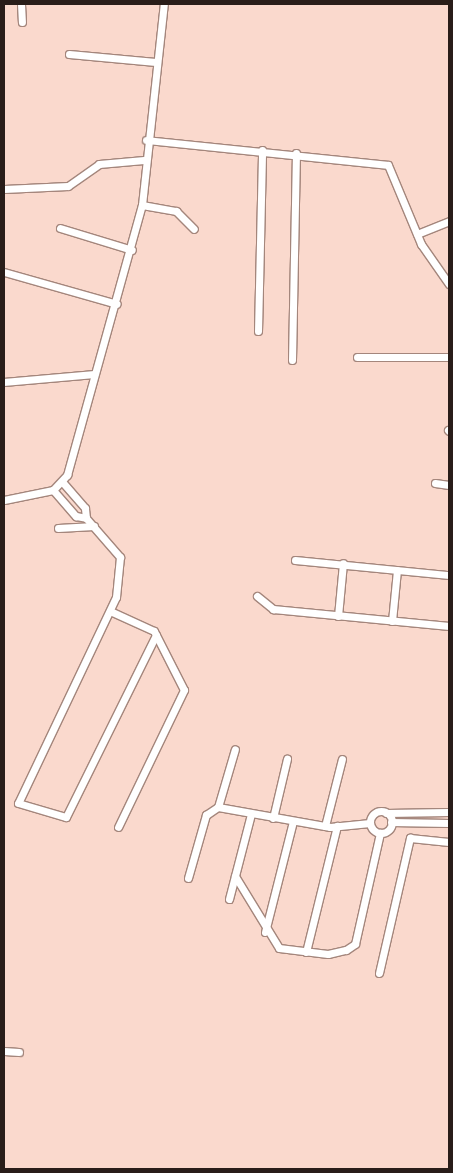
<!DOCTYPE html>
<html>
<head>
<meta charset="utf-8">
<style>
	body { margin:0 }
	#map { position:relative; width:453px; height:1173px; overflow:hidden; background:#fad9cd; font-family:Signika,sans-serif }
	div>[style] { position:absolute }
	.roads { filter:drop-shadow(1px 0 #a4867c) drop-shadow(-1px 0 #a4867c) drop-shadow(0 1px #a4867c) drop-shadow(0 -1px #a4867c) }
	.minor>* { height:7px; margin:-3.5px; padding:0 3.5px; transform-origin:3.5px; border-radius:3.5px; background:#fff }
	.minor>.ring { margin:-3.5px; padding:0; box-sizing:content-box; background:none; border:7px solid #fff; border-radius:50% }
	span { translate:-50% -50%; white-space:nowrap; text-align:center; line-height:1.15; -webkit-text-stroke:5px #fad9cd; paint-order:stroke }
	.frame { position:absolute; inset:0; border:5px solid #291d19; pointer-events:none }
</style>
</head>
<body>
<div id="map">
	<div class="roads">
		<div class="minor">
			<i style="left:21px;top:4px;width:18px;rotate:87deg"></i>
			<i style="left:69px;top:54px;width:87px;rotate:5.3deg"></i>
			<i style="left:146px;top:140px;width:243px;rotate:5.9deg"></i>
			<i style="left:388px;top:165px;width:86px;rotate:67.3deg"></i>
			<i style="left:421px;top:244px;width:49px;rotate:55deg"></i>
			<i style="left:4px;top:189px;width:64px;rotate:-2.7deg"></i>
			<i style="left:68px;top:186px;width:38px;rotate:-35deg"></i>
			<i style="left:99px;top:164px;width:45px;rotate:-5.1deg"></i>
			<i style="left:142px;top:205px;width:35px;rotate:10deg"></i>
			<i style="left:176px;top:211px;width:25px;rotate:45deg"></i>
			<i style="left:60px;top:228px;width:75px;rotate:17deg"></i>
			<i style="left:417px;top:234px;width:35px;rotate:-22deg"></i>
			<i style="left:4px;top:272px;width:117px;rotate:15.8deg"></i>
			<i style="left:258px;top:331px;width:181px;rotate:-88.7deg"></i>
			<i style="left:357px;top:357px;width:92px"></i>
			<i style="left:292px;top:360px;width:207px;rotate:-88.9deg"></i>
			<i style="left:4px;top:382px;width:90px;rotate:-5.1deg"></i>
			<i style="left:448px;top:430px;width:1px;rotate:45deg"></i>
			<i style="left:435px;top:483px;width:14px;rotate:8deg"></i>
			<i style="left:53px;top:490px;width:35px;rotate:49deg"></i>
			<i style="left:76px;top:516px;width:10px;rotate:11deg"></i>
			<i style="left:86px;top:518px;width:10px;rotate:-96deg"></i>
			<i style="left:85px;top:508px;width:35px;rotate:-131deg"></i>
			<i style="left:4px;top:500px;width:50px;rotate:-11.5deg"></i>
			<i style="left:53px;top:490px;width:21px;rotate:-47deg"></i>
			<i style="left:67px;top:475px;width:280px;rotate:-74.5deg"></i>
			<i style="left:142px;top:205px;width:202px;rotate:-83.8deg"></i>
			<i style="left:86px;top:518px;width:52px;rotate:48.9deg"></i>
			<i style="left:120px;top:557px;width:40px;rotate:95.7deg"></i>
			<i style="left:116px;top:597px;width:228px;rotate:115.4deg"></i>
			<i style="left:18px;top:803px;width:50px;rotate:16.3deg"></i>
			<i style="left:66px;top:817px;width:203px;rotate:-63.7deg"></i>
			<i style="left:58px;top:528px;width:36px;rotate:-3deg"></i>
			<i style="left:295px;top:560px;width:155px;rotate:5.6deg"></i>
			<i style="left:257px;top:596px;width:21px;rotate:39deg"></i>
			<i style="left:273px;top:609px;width:177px;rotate:5.5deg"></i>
			<i style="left:110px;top:611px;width:48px;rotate:24.4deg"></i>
			<i style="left:154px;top:631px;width:66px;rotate:63deg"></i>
			<i style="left:184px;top:690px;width:152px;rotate:115.7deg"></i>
			<i style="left:338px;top:616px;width:53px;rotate:-84.6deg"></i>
			<i style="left:392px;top:621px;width:51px;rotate:-84.4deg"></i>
			<i style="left:218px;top:807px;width:60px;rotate:-73.7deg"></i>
			<i class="ring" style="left:370px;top:811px;width:15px;height:15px"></i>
			<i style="left:386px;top:813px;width:63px;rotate:-0.9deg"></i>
			<i style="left:273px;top:818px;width:61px;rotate:-76.7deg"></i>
			<i style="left:391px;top:822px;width:58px;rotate:1deg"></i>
			<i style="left:325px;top:826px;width:69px;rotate:-75.8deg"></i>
			<i style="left:235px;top:876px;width:84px;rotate:58.6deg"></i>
			<i style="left:279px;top:948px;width:49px;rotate:7deg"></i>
			<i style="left:328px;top:954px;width:18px;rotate:-13deg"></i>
			<i style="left:346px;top:950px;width:11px;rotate:-34deg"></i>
			<i style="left:355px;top:944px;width:114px;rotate:-77.3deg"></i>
			<i style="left:188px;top:878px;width:66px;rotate:-74.1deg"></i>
			<i style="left:206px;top:815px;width:14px;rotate:-34deg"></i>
			<i style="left:218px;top:807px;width:114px;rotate:10.1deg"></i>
			<i style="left:330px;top:827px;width:40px;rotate:-5.7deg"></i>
			<i style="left:229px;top:899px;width:88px;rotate:-75.5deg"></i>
			<i style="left:265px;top:932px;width:114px;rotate:-75.8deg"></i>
			<i style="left:306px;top:952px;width:130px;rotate:-76.2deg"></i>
			<i style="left:379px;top:973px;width:139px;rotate:-77.1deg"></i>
			<i style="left:410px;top:838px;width:39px;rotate:6deg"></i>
			<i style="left:4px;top:1051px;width:15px;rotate:4deg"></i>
		</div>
	</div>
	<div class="frame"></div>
</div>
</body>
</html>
